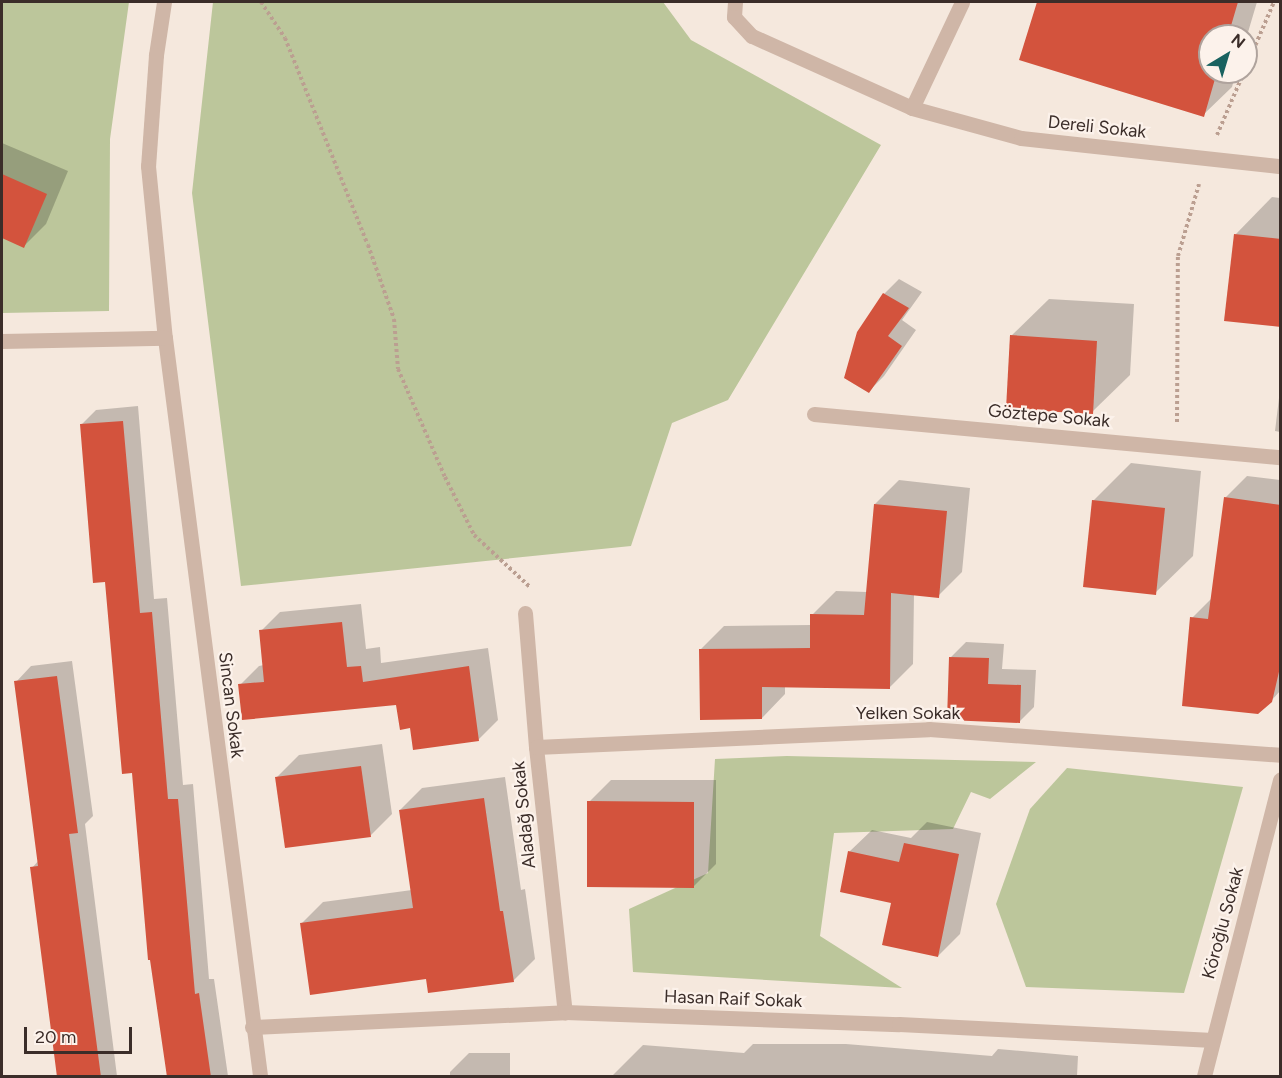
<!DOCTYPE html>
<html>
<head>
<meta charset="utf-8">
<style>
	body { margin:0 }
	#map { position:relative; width:1282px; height:1078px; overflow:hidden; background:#f5e8dd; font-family:Figtree,sans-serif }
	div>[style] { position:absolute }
	.green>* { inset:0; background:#bcc69b }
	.shadow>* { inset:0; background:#0003 }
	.building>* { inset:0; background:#d3533d }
	.path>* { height:4px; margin-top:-2px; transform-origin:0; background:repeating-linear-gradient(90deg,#bb9f91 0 3px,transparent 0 6px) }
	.minor>* { height:15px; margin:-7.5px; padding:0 7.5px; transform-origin:7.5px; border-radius:7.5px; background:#cfb6a7 }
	span { translate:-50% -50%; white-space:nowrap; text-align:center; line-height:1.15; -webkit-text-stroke:4.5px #fcf2eb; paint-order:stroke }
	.street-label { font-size:18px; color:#3b2d29 }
	.frame { position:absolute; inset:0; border:3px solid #3b2d29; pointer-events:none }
	.north { position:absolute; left:1198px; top:24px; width:60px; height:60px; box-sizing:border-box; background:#fcf2eb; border:2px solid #afa39d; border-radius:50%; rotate:38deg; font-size:16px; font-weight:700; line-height:24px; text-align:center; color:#3b2d29 }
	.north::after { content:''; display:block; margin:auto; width:21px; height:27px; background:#196260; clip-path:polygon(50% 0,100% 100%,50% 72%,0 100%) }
	.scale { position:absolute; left:24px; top:1027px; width:108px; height:27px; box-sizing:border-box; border:3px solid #3b2d29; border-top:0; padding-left:8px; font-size:18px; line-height:21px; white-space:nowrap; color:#3b2d29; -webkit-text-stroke:4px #fcf2eb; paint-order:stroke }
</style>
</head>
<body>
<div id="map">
	<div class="green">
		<i style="clip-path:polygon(2px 2px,129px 2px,110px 139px,109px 311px,2px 313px)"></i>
		<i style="clip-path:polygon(213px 2px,663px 2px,691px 40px,881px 145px,728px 400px,672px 423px,631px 546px,241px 586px,192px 193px)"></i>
		<i style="clip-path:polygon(787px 756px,1036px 762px,990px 799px,971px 792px,953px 829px,834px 833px,820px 936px,902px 988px,633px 972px,629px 909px,708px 873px,715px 759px)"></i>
		<i style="clip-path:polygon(1067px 768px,1243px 787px,1184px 993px,1026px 987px,996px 904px,1030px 809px)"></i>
	</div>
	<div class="shadow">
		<i style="clip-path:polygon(1038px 2px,1257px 2px,1246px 39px,1246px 36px,1210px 36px,1210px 72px,1236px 72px,1232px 87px,1203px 115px,1021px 59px)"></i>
		<i style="clip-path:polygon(2px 143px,68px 171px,46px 224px,24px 246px,2px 236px)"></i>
		<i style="clip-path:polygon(1272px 197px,1280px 198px,1280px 326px,1235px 235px)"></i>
		<i style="clip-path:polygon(899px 279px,922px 292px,902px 320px,916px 330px,884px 376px,869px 391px,884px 294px)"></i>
		<i style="clip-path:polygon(1049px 299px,1134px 304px,1130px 375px,1092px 412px,1011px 336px)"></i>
		<i style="clip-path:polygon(1280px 390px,1280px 432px,1275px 431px)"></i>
		<i style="clip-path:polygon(138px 406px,154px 599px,167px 598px,183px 785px,193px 784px,209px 979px,214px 979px,228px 1076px,169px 1076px,133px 771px,107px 580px,81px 425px,96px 410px)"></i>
		<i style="clip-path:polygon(1131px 463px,1201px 471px,1193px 556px,1155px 593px,1093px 501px)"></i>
		<i style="clip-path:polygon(1247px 476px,1280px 480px,1280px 691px,1271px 701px,1192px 618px,1212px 598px,1225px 498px)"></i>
		<i style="clip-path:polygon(899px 480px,970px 488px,962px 572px,938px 596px,914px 594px,913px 664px,889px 688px,785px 686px,785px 694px,762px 718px,700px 650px,724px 626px,812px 625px,812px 615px,836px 591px,867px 592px,875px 504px)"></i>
		<i style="clip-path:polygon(361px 604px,366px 649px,380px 647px,381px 663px,488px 648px,498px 720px,478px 740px,411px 727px,398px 703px,240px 685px,259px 666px,264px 665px,261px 631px,280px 612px)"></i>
		<i style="clip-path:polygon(966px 642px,1004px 644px,1002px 669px,1036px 670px,1034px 707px,1019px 722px,951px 657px)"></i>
		<i style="clip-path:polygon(72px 661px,93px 816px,85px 824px,117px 1076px,59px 1076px,32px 868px,39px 860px,16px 682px,31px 666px)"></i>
		<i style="clip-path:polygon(382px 744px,392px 814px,370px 836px,277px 777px,299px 755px)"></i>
		<i style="clip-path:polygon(505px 777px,521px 890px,525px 889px,535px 959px,513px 981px,428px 977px,301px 924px,323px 902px,412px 890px,400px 810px,422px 788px)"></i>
		<i style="clip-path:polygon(611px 780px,716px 780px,716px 864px,694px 886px,589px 802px)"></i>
		<i style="clip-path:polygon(927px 822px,981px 833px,960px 934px,938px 956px,849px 852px,872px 830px,911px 838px)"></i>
		<i style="clip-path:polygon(753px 1044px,846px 1044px,992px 1056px,998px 1049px,1078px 1056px,1077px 1076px,612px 1076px,643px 1045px,744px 1053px)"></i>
		<i style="clip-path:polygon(469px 1053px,510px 1053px,510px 1076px,450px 1076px,450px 1072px)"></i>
	</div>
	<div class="building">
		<i style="clip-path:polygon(1037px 2px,1238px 2px,1228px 36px,1210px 36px,1210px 72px,1217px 72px,1204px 117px,1019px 60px)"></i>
		<i style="clip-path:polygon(2px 174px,47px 194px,24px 248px,2px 238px)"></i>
		<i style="clip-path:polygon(1234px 234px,1281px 239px,1281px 327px,1224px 321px)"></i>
		<i style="clip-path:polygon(883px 293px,909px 308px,888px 336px,902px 346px,869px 393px,844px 378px,857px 332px)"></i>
		<i style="clip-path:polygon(1010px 335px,1097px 341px,1093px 414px,1006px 409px)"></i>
		<i style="clip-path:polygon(123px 421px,140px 613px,152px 612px,168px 799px,178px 799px,195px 994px,199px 993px,211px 1077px,167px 1077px,150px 960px,148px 960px,132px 773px,122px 774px,105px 582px,93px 583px,80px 424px)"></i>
		<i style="clip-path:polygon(1224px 497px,1281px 505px,1281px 663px,1272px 702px,1258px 714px,1182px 706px,1190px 617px,1208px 619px)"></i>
		<i style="clip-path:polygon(1092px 500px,1165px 508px,1156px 595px,1083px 587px)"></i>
		<i style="clip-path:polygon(874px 504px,947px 511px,939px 598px,891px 593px,890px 689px,762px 687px,762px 719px,700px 720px,699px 649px,810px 648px,810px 614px,864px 615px)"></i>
		<i style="clip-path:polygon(342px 622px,347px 667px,361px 666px,363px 682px,469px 666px,479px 741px,413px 750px,410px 728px,400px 730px,396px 705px,242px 720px,238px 684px,264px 682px,259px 630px)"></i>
		<i style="clip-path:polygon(949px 657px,989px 658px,988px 684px,1021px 685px,1020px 723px,947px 720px)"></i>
		<i style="clip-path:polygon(57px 676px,78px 833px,69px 834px,101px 1077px,57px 1077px,30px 867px,38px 866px,14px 681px)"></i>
		<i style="clip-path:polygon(361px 766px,371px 837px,285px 848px,275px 777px)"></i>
		<i style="clip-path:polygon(484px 798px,500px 911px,503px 911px,514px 982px,428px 993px,426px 979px,310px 995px,300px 923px,413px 908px,399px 810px)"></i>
		<i style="clip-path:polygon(587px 801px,694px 802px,694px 888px,587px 887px)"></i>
		<i style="clip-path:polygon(904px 843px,959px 854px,938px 957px,882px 945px,891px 903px,840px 892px,848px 851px,899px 862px)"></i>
	</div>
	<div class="path">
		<i style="left:261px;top:2px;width:43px;rotate:56.3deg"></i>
		<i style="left:285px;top:38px;width:223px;rotate:68.2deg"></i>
		<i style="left:368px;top:245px;width:78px;rotate:70.6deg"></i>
		<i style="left:394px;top:319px;width:50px;rotate:85.4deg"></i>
		<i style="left:398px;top:369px;width:118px;rotate:66.5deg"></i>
		<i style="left:445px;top:477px;width:65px;rotate:63.4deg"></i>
		<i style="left:474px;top:535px;width:76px;rotate:42.9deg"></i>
		<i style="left:1246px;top:67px;width:71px;rotate:-66.7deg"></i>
		<i style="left:1217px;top:135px;width:69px;rotate:-66.8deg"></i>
		<i style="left:1177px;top:422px;width:166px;rotate:-89.7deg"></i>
		<i style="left:1178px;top:256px;width:75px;rotate:-73.7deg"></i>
	</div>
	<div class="minor">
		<i style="left:164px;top:2px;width:54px;rotate:98.6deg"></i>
		<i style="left:156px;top:55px;width:111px;rotate:94.1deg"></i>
		<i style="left:148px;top:166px;width:173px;rotate:84.4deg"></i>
		<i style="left:165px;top:338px;width:744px;rotate:82.66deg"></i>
		<i style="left:735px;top:2px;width:15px;rotate:94deg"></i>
		<i style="left:734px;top:17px;width:26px;rotate:47deg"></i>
		<i style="left:752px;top:36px;width:175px;rotate:24.2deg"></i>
		<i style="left:912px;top:108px;width:113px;rotate:15.4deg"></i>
		<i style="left:1021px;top:138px;width:261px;rotate:6.2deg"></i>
		<i style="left:912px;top:108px;width:117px;rotate:-64.7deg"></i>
		<i style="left:2px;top:341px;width:163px;rotate:-1.1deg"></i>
		<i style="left:814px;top:414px;width:468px;rotate:5.3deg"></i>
		<i style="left:525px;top:613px;width:134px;rotate:85.3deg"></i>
		<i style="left:536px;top:747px;width:267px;rotate:83.8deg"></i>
		<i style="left:536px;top:747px;width:393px;rotate:-2.6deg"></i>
		<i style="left:929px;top:729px;width:352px;rotate:4.2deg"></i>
		<i style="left:252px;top:1027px;width:313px;rotate:-2.7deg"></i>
		<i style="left:565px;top:1012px;width:334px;rotate:2.1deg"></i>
		<i style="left:899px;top:1024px;width:314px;rotate:2.9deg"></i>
		<i style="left:1204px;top:1076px;width:306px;rotate:-75.6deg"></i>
	</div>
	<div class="street-label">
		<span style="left:1097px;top:127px;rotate:6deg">Dereli Sokak</span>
		<span style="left:1049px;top:416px;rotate:5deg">Göztepe Sokak</span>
		<span style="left:231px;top:705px;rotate:83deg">Sincan Sokak</span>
		<span style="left:908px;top:713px">Yelken Sokak</span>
		<span style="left:524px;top:815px;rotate:-96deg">Aladağ Sokak</span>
		<span style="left:1223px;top:923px;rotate:-75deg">Köroğlu Sokak</span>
		<span style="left:733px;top:999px;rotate:2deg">Hasan Raif Sokak</span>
	</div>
	<div class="frame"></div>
	<div class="north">N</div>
	<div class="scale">20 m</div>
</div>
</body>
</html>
